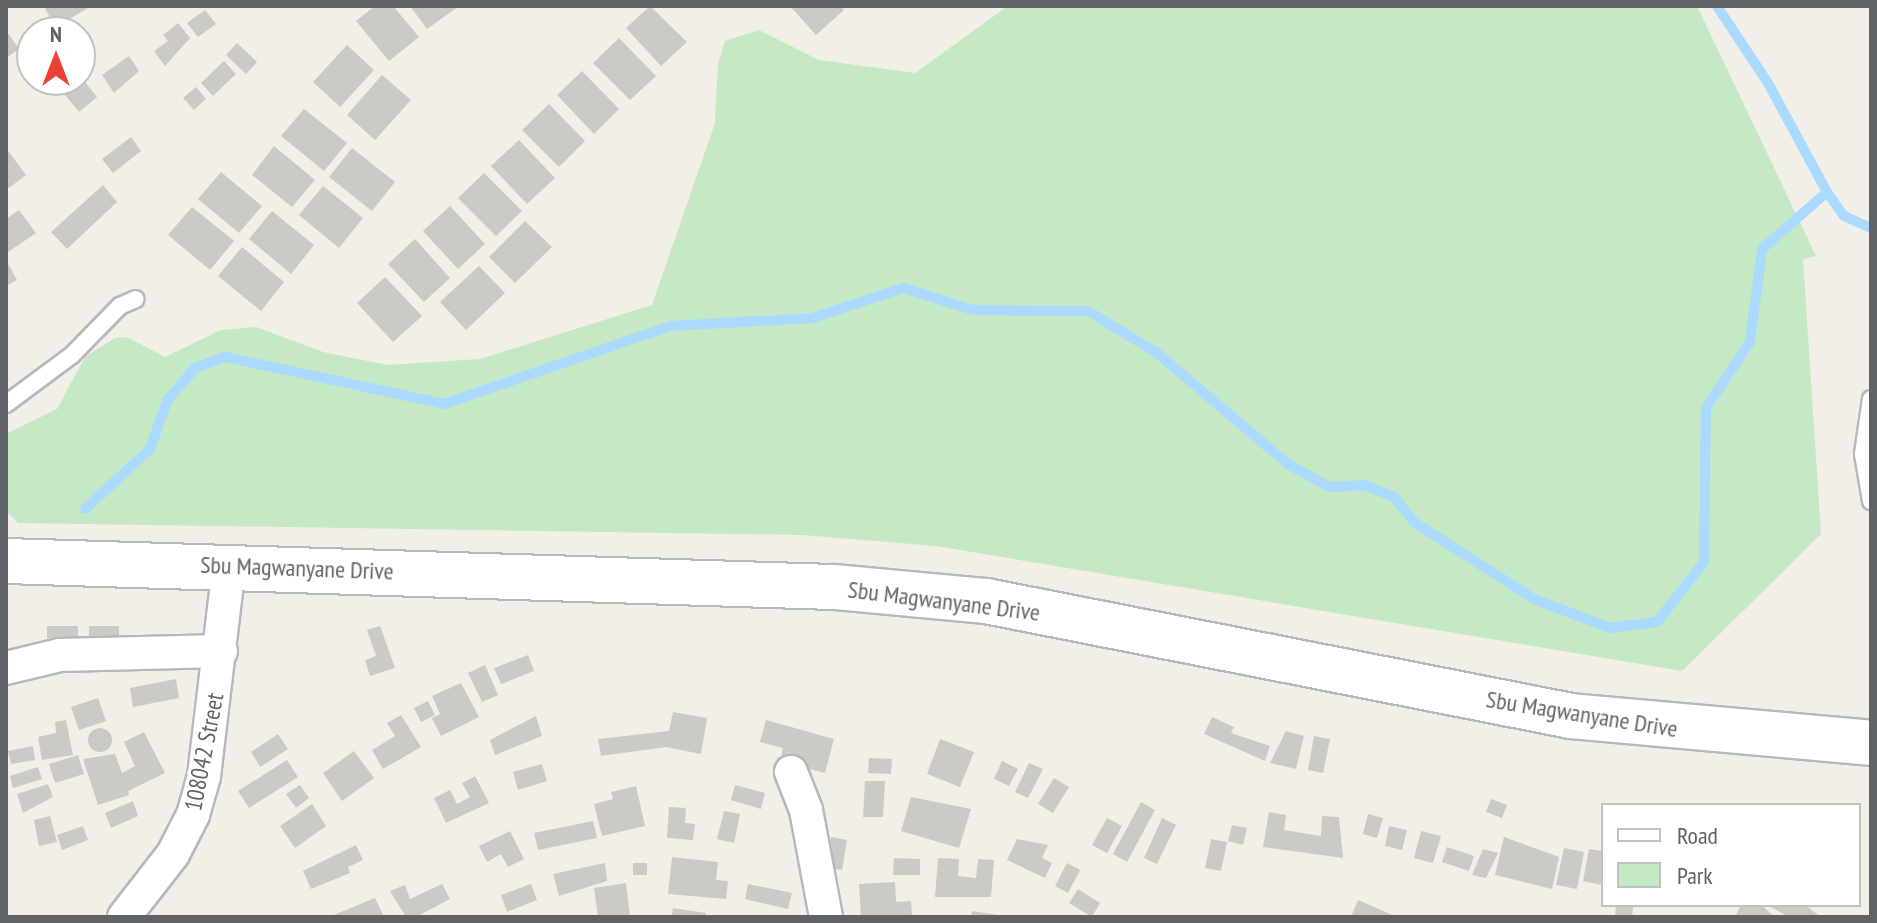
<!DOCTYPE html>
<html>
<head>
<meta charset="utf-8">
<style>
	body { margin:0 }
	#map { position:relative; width:1877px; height:923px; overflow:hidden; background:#f1efe8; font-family:"PT Sans Narrow",sans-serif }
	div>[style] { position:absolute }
	.green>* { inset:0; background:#c5e8c5 }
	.stream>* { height:10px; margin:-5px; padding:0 5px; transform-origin:5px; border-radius:5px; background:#aadaff }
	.building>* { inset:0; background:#cccac5 }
	.round { border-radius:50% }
	.roads { filter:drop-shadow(2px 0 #b5b8bc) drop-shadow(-2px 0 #b5b8bc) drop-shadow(0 2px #b5b8bc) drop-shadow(0 -2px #b5b8bc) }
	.lane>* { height:16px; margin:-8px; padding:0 8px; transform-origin:8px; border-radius:8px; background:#fff }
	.street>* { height:32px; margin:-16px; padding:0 16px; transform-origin:16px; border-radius:16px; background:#fff }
	.secondary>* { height:44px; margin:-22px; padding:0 22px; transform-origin:22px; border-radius:22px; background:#fff }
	span { translate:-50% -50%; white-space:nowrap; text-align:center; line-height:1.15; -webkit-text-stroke:7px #fff; paint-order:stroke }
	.street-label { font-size:24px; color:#5f6368 }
	.frame { position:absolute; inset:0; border:8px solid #5f6368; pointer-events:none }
	.legend { position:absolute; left:1601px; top:803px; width:260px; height:104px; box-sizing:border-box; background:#fff; border:2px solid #bfc1c3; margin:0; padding:10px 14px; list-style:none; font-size:24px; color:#5f6368 }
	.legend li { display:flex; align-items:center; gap:16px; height:40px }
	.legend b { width:40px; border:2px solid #bfc1c3 }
	.north { position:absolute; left:16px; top:16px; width:80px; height:80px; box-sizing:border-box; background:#fff; border:2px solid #bfc1c3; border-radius:50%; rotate:0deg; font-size:22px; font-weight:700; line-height:32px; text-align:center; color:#5f6368 }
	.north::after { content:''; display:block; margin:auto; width:28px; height:36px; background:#ea4335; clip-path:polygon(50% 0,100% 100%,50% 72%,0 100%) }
</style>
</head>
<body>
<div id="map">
	<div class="green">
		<i style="clip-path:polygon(1008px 6px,1697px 6px,1816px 256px,1803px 259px,1821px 534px,1682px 671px,936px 546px,803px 535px,18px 523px,6px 511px,6px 434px,57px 409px,85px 357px,115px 338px,127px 337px,165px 357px,221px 330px,256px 327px,323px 352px,388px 365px,480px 359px,652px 305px,715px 123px,718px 64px,725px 41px,759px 30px,819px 60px,915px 73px)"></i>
	</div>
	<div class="stream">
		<i style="left:1717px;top:6px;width:92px;rotate:56.5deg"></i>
		<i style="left:1768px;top:83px;width:124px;rotate:61.6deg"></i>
		<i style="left:1827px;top:192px;width:29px;rotate:55deg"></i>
		<i style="left:1844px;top:216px;width:30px;rotate:24deg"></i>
		<i style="left:85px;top:509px;width:88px;rotate:-42.7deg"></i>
		<i style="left:150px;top:449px;width:51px;rotate:-70.5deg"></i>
		<i style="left:167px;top:401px;width:43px;rotate:-49.7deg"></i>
		<i style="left:195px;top:368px;width:32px;rotate:-20deg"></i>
		<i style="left:225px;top:357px;width:224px;rotate:12.1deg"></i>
		<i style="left:444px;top:404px;width:240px;rotate:-19deg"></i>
		<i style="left:671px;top:326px;width:141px;rotate:-3.2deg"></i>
		<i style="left:812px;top:318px;width:97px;rotate:-18.1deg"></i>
		<i style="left:904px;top:288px;width:72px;rotate:17.7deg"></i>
		<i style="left:973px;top:310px;width:115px;rotate:0.5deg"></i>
		<i style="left:1088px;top:311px;width:81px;rotate:31.3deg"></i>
		<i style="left:1157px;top:353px;width:172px;rotate:40.3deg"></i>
		<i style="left:1288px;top:464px;width:48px;rotate:28.7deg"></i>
		<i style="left:1330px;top:487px;width:34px;rotate:-3deg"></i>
		<i style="left:1364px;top:485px;width:32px;rotate:22deg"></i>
		<i style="left:1394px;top:497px;width:32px;rotate:51deg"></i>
		<i style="left:1414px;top:522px;width:143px;rotate:32.7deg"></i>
		<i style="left:1534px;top:599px;width:81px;rotate:20.9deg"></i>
		<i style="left:1610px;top:628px;width:47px;rotate:-7.3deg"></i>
		<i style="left:1657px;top:622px;width:76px;rotate:-51.9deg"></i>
		<i style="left:1704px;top:562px;width:154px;rotate:-89.3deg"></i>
		<i style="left:1706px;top:408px;width:79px;rotate:-56.3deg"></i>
		<i style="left:1750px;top:342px;width:94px;rotate:-82.6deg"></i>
		<i style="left:1762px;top:249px;width:86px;rotate:-41.2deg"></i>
	</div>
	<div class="building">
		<i style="clip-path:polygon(51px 6px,87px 6px,88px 8px,56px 27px,45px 9px)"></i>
		<i style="clip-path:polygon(375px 6px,393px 6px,419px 37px,389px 61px,356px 21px)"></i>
		<i style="clip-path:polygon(410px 6px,459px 6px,427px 29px)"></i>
		<i style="clip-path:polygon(650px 6px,687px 42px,661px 66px,626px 28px)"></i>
		<i style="clip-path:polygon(790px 6px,840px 6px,844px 10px,816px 35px)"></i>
		<i style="clip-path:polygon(205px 10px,216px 24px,198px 37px,187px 23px)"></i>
		<i style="clip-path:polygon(178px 23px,190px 38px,165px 66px,154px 51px,168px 41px,163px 35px)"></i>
		<i style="clip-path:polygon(6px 30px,19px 49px,6px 58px)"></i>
		<i style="clip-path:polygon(619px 38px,656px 76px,630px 100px,593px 63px)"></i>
		<i style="clip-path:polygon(237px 43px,257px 62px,246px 74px,226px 55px)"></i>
		<i style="clip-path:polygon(347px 45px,374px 70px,340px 107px,313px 82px)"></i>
		<i style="clip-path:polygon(129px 56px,139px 71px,114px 93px,102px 75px)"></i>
		<i style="clip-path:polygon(224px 61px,236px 74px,213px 96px,201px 83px)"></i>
		<i style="clip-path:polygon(582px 71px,619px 109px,594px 134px,557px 95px)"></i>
		<i style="clip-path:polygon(382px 75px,411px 100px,375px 140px,347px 115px)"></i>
		<i style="clip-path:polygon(84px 81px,97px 97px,79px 112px,65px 95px)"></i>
		<i style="clip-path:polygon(196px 87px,206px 99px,194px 110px,183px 98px)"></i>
		<i style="clip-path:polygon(549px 104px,585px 141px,559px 167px,522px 130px)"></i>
		<i style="clip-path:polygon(304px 109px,347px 143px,324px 171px,281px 136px)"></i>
		<i style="clip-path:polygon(131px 137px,141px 151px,113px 173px,102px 159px)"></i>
		<i style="clip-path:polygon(519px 140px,555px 178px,527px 204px,491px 166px)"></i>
		<i style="clip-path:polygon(274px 146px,315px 180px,292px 207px,252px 175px)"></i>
		<i style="clip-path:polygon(6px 148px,26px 175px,9px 188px,6px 185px)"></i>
		<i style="clip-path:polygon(352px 148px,395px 182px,372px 211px,329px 177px)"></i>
		<i style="clip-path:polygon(221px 172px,262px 206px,239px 233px,198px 199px)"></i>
		<i style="clip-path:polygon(484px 173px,522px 211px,496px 236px,458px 198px)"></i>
		<i style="clip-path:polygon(103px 185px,117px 202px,67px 249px,51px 232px)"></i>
		<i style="clip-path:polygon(323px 186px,363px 218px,339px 248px,299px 215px)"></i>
		<i style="clip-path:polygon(450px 206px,485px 244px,458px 269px,423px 231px)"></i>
		<i style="clip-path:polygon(192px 207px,234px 241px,210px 270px,168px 235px)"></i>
		<i style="clip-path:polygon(19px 210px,36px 233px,8px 252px,6px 219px)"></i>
		<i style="clip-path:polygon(272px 211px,314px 245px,291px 274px,249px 239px)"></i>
		<i style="clip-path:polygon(525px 221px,552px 247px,515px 283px,489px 257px)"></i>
		<i style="clip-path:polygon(415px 239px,450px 278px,424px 302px,388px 264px)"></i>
		<i style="clip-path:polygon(242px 247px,284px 282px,261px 311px,218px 276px)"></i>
		<i style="clip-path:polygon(6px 260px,17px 280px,6px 286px)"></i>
		<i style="clip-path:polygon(479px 266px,505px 293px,466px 330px,440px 302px)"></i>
		<i style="clip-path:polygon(385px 277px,422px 316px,393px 342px,357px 303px)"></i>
		<i style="clip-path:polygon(47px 626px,78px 626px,78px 639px,47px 638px)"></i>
		<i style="clip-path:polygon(89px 626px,119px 626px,119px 639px,89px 639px)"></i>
		<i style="clip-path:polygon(380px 626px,395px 668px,370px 676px,365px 660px,376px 656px,367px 630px)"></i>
		<i style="clip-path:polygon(528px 655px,534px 671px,501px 684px,494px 668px)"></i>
		<i style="clip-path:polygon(485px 665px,498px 695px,482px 702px,468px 673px)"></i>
		<i style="clip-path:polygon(176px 679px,179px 698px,133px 707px,130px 688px)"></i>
		<i style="clip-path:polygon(461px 683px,479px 717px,441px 736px,432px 718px,440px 714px,432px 696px)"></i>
		<i style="clip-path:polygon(98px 698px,106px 721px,79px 730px,71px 707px)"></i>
		<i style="clip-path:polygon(428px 701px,435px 715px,421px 722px,414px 708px)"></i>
		<i style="clip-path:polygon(673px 712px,707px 718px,701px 754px,666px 747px,601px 756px,598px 739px,669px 731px)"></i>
		<i style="clip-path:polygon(401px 715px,421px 747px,383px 769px,372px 750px,395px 736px,387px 723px)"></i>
		<i style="clip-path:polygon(536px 716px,542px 736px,495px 755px,490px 740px)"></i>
		<i style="clip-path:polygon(1212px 717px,1234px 727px,1231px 733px,1270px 746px,1265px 761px,1204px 734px)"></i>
		<i style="clip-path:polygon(66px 720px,73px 755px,42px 760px,38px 737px,56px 733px,55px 722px)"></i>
		<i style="clip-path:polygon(766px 720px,834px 739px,825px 773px,780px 761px,783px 748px,760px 742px)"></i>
		<i class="round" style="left:88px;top:728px;width:24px;height:24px"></i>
		<i style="clip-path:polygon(1286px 731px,1304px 736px,1296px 769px,1270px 763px)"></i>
		<i style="clip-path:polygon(144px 732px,165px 773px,128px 791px,129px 795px,98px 805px,83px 759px,115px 754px,122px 773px,135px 766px,124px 742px)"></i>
		<i style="clip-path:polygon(278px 734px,288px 749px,260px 767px,251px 752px)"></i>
		<i style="clip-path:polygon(1314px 736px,1330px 739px,1323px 773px,1308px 770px)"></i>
		<i style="clip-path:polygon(940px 739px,974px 752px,960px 787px,927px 774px)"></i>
		<i style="clip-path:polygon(33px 746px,35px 760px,11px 764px,8px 751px)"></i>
		<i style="clip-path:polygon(354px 751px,374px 778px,342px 801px,323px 773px)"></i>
		<i style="clip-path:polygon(78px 755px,84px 774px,55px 783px,49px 764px)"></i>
		<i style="clip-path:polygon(869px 758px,892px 759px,891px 774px,868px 773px)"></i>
		<i style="clip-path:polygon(287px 760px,298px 777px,249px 808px,238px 791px)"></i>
		<i style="clip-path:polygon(1002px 761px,1018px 769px,1009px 786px,994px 779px)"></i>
		<i style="clip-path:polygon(1029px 763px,1043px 769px,1028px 798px,1015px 792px)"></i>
		<i style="clip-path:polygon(542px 764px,547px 781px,518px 790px,513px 772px)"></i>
		<i style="clip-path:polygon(38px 767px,42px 779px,13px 788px,10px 776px)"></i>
		<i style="clip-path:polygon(475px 776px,489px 803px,446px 823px,434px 798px,450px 790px,457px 804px,470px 797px,462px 783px)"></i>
		<i style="clip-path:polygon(1054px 778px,1069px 787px,1053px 813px,1038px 804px)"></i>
		<i style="clip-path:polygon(865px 781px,885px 781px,883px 817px,863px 817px)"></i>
		<i style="clip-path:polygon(48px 784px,53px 797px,23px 813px,17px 794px)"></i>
		<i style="clip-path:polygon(300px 785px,309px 798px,296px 808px,286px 794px)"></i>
		<i style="clip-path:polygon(735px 785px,765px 793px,761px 809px,731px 800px)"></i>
		<i style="clip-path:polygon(636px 786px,645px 826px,602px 836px,594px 804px,613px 799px,611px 792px)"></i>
		<i style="clip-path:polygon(911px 797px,971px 809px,959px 848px,901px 831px)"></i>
		<i style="clip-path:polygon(1491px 799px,1507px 805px,1502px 818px,1486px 812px)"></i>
		<i style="clip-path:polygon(133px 801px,138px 816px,111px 828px,105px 813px)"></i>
		<i style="clip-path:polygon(1141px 802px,1155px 810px,1127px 862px,1113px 854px)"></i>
		<i style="clip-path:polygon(312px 804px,326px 826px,295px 848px,280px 826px)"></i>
		<i style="clip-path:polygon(669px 807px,686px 808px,685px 823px,695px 824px,693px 840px,667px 838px)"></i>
		<i style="clip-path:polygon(724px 811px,740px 814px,734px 843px,717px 839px)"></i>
		<i style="clip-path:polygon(1269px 812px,1286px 815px,1284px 830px,1321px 836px,1322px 816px,1339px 817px,1343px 858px,1263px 847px)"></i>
		<i style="clip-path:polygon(1368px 814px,1383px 818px,1377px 838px,1363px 834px)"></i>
		<i style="clip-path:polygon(50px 816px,57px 842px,39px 846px,34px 820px)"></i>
		<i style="clip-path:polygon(1107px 818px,1122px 826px,1107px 853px,1092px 845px)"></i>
		<i style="clip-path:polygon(1162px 818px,1176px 825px,1157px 864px,1144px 858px)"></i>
		<i style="clip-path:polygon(593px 821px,597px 838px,538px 850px,534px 833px)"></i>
		<i style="clip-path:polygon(1232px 825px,1247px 828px,1243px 845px,1228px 841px)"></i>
		<i style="clip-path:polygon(83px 826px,88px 840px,62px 850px,57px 835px)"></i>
		<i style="clip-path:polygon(1389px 826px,1407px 830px,1402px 850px,1385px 846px)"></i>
		<i style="clip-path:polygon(510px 831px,524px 859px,508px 867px,501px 854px,487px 862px,479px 846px)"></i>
		<i style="clip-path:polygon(1421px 831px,1441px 836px,1433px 863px,1414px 858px)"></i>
		<i style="clip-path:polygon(831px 837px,847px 840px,842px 870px,826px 868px)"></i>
		<i style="clip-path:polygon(1504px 837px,1559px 857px,1552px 889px,1495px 875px)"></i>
		<i style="clip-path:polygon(1017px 839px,1048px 845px,1042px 858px,1052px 863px,1045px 878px,1007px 860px)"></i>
		<i style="clip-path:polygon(1211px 839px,1227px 842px,1221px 871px,1205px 868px)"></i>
		<i style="clip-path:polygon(356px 845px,363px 860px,348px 867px,350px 873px,311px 889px,303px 871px)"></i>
		<i style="clip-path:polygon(1447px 847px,1474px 856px,1469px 871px,1442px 862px)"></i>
		<i style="clip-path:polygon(1564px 848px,1584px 852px,1577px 889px,1556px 885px)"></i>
		<i style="clip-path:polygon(1483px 849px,1498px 853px,1486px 878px,1472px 875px)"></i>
		<i style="clip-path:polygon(1589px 849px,1603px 851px,1602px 885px,1583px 881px)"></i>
		<i style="clip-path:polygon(672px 857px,718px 862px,716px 880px,728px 881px,726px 899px,668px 894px)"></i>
		<i style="clip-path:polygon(894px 858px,920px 859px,920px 875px,893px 875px)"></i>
		<i style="clip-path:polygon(938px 858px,959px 859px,958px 876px,976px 878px,978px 859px,994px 860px,991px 897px,935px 897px)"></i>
		<i style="clip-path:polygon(605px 863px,607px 881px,559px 896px,553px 874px)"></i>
		<i style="clip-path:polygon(633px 863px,647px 863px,647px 875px,633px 875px)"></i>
		<i style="clip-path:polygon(1067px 863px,1080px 870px,1068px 893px,1055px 886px)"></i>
		<i style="clip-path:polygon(895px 882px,896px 902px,911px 901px,912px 917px,861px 917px,859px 884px)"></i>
		<i style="clip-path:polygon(626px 883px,630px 917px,598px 917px,594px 888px)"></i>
		<i style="clip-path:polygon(442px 884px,450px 899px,416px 917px,406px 917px,390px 891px,405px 885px,410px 899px)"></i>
		<i style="clip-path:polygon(531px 884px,537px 900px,507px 912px,501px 895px)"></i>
		<i style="clip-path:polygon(748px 884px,792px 893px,788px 909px,745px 899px)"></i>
		<i style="clip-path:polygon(1078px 889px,1100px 903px,1092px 917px,1069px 903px)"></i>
		<i style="clip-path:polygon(375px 898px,384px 917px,329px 917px)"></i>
		<i style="clip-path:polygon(1358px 900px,1397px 917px,1351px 917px)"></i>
		<i style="clip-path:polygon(1616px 905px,1633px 906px,1632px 917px,1615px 917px)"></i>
		<i style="clip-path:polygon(1741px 905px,1761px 905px,1775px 917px,1735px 917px)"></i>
		<i style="clip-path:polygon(1767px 905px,1805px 905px,1821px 917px,1789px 917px)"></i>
		<i style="clip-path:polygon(673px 908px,706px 913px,705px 917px,671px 917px)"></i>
		<i style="clip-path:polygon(972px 911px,998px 915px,998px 917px,971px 917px)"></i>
	</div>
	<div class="roads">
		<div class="lane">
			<i style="left:1871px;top:399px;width:56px;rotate:98.3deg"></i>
			<i style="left:1863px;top:454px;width:48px;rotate:80.3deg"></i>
			<i style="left:6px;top:404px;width:82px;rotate:-36.6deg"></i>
			<i style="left:72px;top:355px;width:69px;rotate:-45.6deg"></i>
			<i style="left:120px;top:306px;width:17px;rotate:-24deg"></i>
		</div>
		<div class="street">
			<i style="left:6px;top:668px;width:56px;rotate:-13.5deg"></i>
			<i style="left:60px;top:655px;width:161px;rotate:-1.4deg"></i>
			<i style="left:791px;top:772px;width:41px;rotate:68.5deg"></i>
			<i style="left:806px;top:810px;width:109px;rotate:79.4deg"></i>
			<i style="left:124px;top:917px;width:80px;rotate:-52.1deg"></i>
			<i style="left:173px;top:854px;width:44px;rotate:-62.9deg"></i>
			<i style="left:193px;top:815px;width:41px;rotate:-74.2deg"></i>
			<i style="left:204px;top:776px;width:211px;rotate:-83.2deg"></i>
		</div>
		<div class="secondary">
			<i style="left:6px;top:561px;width:828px;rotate:1.8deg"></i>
			<i style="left:834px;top:587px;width:153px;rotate:5.3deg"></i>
			<i style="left:986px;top:601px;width:596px;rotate:11.12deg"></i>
			<i style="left:1571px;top:716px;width:301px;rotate:5.1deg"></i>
		</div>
	</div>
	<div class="street-label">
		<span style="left:297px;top:568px;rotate:2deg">Sbu Magwanyane Drive</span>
		<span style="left:944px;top:601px;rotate:7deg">Sbu Magwanyane Drive</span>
		<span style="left:1582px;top:714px;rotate:9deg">Sbu Magwanyane Drive</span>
		<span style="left:204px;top:752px;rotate:-79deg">108042 Street</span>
	</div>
	<div class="frame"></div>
	<ul class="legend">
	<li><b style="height:10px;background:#fff"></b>Road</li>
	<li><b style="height:22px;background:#c5e8c5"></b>Park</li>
	</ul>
	<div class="north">N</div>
</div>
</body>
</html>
